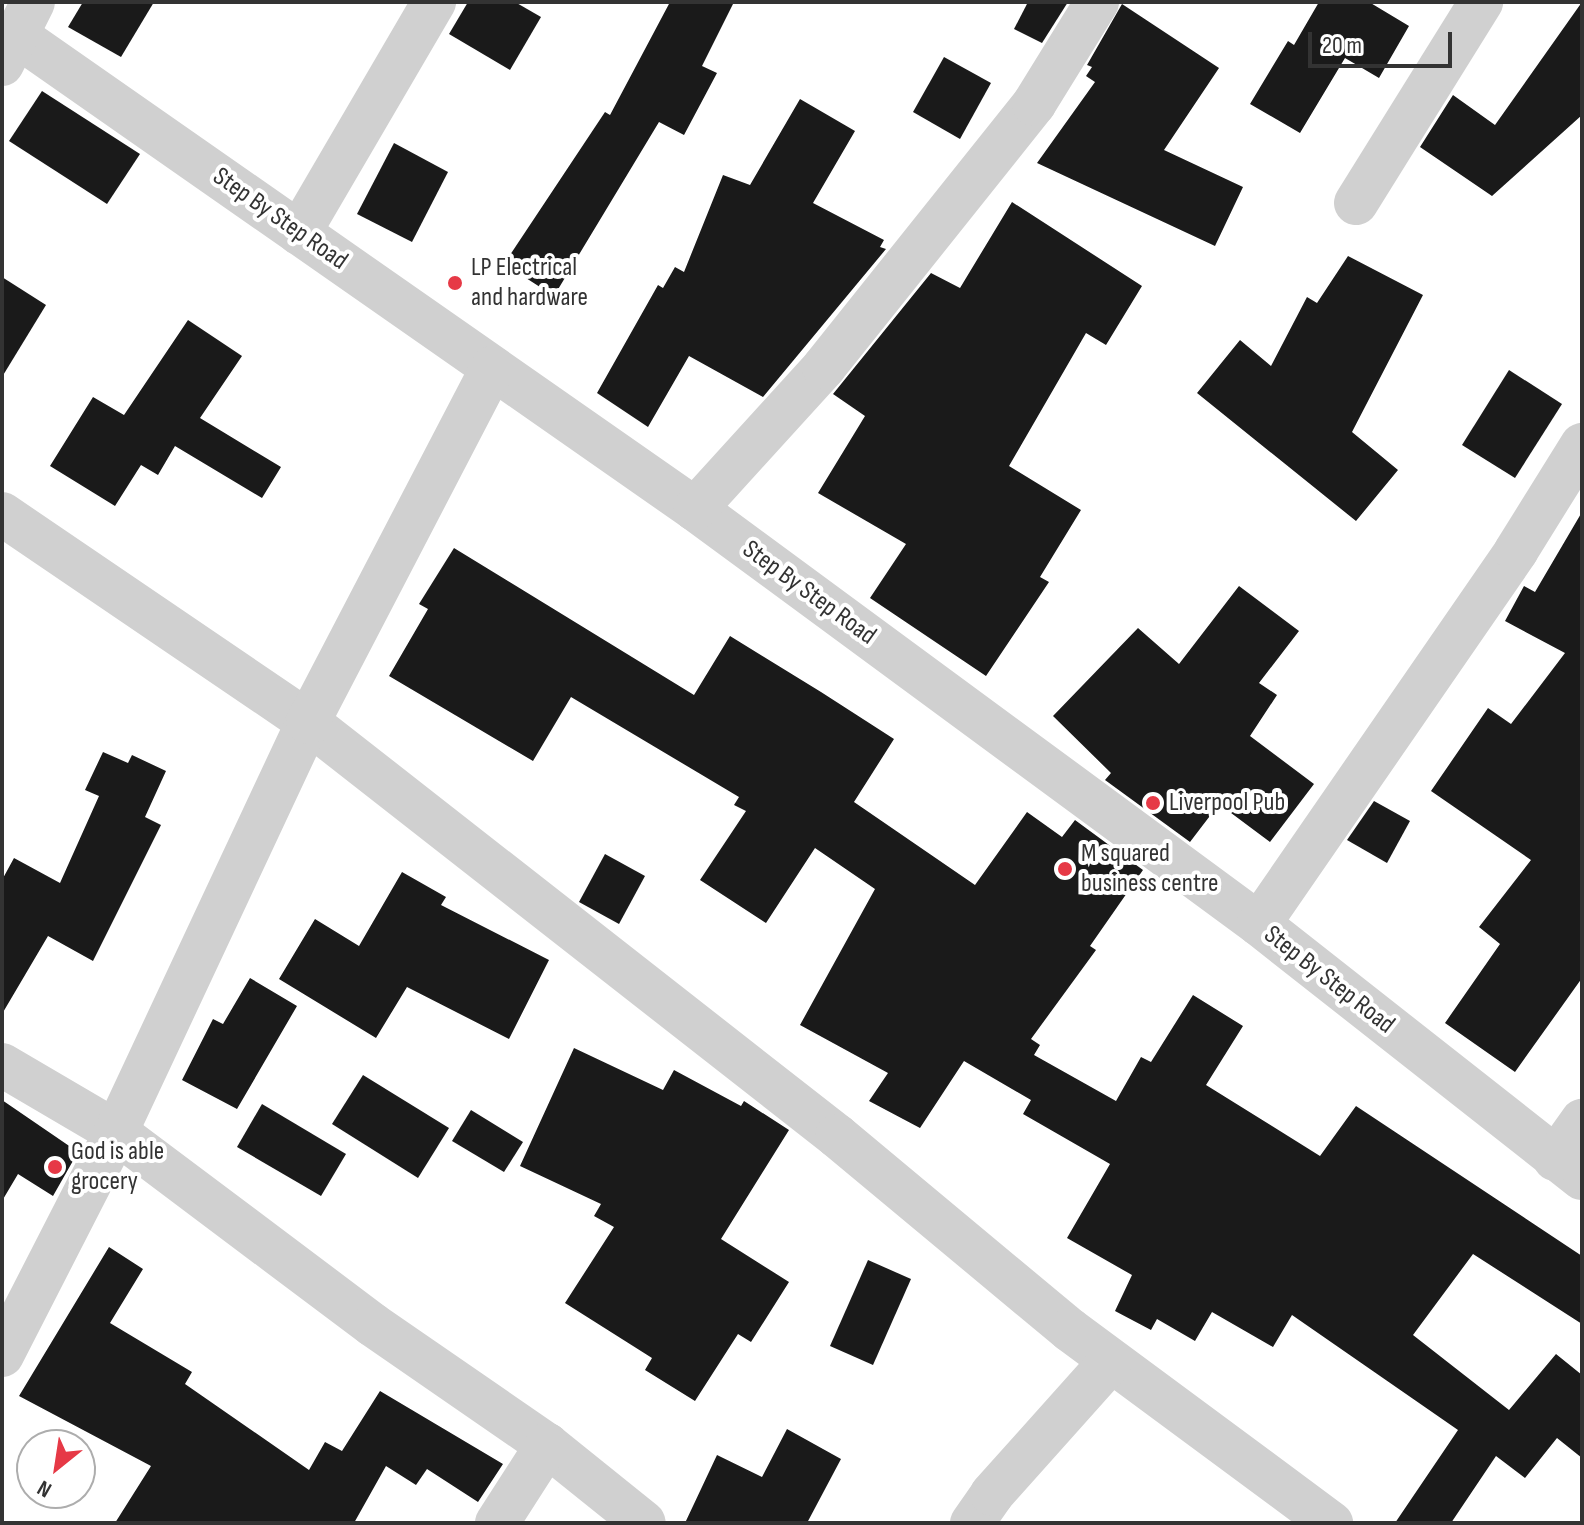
<!DOCTYPE html>
<html>
<head>
<meta charset="utf-8">
<style>
	body { margin:0 }
	#map { position:relative; width:1584px; height:1525px; overflow:hidden; background:#fff; font-family:"Sofia Sans Condensed",sans-serif }
	div>[style] { position:absolute }
	.building>* { inset:0; background:#1a1a1a }
	.minor>* { height:44px; margin:-22px; padding:0 22px; transform-origin:22px; border-radius:22px; background:#d0d0d0 }
	.dots>* { width:22px; height:22px; translate:-50% -50%; box-sizing:border-box; border:4px solid #fff; border-radius:50% }
	span { translate:-50% -50%; white-space:nowrap; text-align:center; line-height:1.15; -webkit-text-stroke:8px #fff; paint-order:stroke }
	.street-label { font-size:26px; color:#333 }
	.poi-label { font-size:26px; color:#333 }
	.left { translate:0 -50%; text-align:left }
	.frame { position:absolute; inset:0; border:4px solid #333; pointer-events:none }
	.north { position:absolute; left:16px; top:1429px; width:80px; height:80px; box-sizing:border-box; background:#fff; border:2px solid #adadad; border-radius:50%; rotate:210deg; font-size:22px; font-weight:700; line-height:32px; text-align:center; color:#333 }
	.north::after { content:''; display:block; margin:auto; width:28px; height:36px; background:#e63946; clip-path:polygon(50% 0,100% 100%,50% 72%,0 100%) }
	.scale { position:absolute; left:1308px; top:32px; width:144px; height:36px; box-sizing:border-box; border:4px solid #333; border-top:0; padding-left:10px; font-size:24px; line-height:28px; white-space:nowrap; color:#333; -webkit-text-stroke:6px #fff; paint-order:stroke }
</style>
</head>
<body>
<div id="map">
	<div class="building">
		<i style="clip-path:polygon(83px 2px,154px 2px,121px 57px,68px 27px)"></i>
		<i style="clip-path:polygon(468px 2px,515px 2px,541px 17px,510px 70px,449px 34px)"></i>
		<i style="clip-path:polygon(670px 2px,734px 2px,702px 66px,717px 73px,684px 135px,659px 122px,554px 296px,504px 264px,605px 112px,610px 115px)"></i>
		<i style="clip-path:polygon(1028px 2px,1068px 2px,1042px 43px,1014px 29px)"></i>
		<i style="clip-path:polygon(1319px 2px,1369px 2px,1409px 26px,1379px 78px,1345px 58px,1300px 133px,1250px 104px,1288px 41px,1294px 45px)"></i>
		<i style="clip-path:polygon(1582px 2px,1582px 115px,1492px 196px,1420px 147px,1453px 95px,1495px 125px)"></i>
		<i style="clip-path:polygon(1122px 4px,1219px 68px,1164px 150px,1243px 187px,1215px 246px,1037px 163px,1095px 82px,1086px 76px,1092px 67px,1087px 65px)"></i>
		<i style="clip-path:polygon(944px 57px,991px 83px,960px 139px,913px 112px)"></i>
		<i style="clip-path:polygon(42px 91px,140px 154px,107px 204px,9px 141px)"></i>
		<i style="clip-path:polygon(800px 99px,855px 131px,813px 203px,884px 240px,880px 247px,886px 249px,763px 397px,689px 356px,648px 427px,597px 393px,658px 285px,663px 288px,675px 267px,684px 272px,723px 175px,750px 185px)"></i>
		<i style="clip-path:polygon(394px 143px,448px 172px,412px 242px,357px 214px)"></i>
		<i style="clip-path:polygon(1012px 202px,1142px 286px,1106px 345px,1086px 333px,1009px 466px,1081px 510px,1040px 577px,1049px 582px,986px 676px,870px 598px,906px 544px,818px 493px,865px 416px,833px 394px,931px 273px,960px 288px)"></i>
		<i style="clip-path:polygon(1348px 256px,1423px 295px,1352px 432px,1398px 470px,1356px 521px,1197px 393px,1240px 340px,1271px 366px,1307px 297px,1317px 303px)"></i>
		<i style="clip-path:polygon(2px 277px,46px 305px,2px 377px)"></i>
		<i style="clip-path:polygon(188px 320px,242px 356px,200px 418px,281px 467px,262px 498px,175px 446px,158px 475px,141px 465px,115px 506px,50px 466px,93px 397px,124px 415px)"></i>
		<i style="clip-path:polygon(1509px 370px,1562px 404px,1515px 478px,1462px 445px)"></i>
		<i style="clip-path:polygon(1582px 512px,1582px 978px,1515px 1072px,1445px 1023px,1500px 944px,1479px 927px,1531px 860px,1431px 791px,1488px 708px,1511px 724px,1565px 653px,1505px 621px,1524px 586px,1535px 592px)"></i>
		<i style="clip-path:polygon(454px 548px,694px 695px,730px 636px,821px 692px,894px 739px,854px 802px,975px 885px,1027px 812px,1062px 837px,1075px 820px,1143px 870px,1090px 946px,1096px 950px,1031px 1039px,1040px 1045px,1034px 1055px,1116px 1101px,1141px 1057px,1151px 1062px,1193px 995px,1243px 1026px,1206px 1085px,1320px 1156px,1356px 1106px,1582px 1256px,1582px 1324px,1473px 1254px,1413px 1335px,1509px 1410px,1556px 1354px,1582px 1375px,1582px 1458px,1557px 1438px,1525px 1478px,1496px 1456px,1451px 1523px,1395px 1523px,1458px 1430px,1292px 1315px,1273px 1347px,1212px 1312px,1195px 1341px,1157px 1319px,1151px 1330px,1115px 1311px,1132px 1275px,1067px 1238px,1110px 1164px,1023px 1114px,1031px 1100px,964px 1061px,920px 1128px,869px 1101px,888px 1073px,800px 1025px,875px 889px,815px 848px,766px 923px,700px 880px,746px 811px,734px 805px,739px 797px,571px 697px,533px 761px,389px 676px,428px 609px,419px 604px)"></i>
		<i style="clip-path:polygon(1239px 586px,1299px 631px,1259px 683px,1277px 695px,1250px 736px,1314px 784px,1270px 842px,1219px 804px,1190px 842px,1105px 780px,1111px 773px,1053px 716px,1138px 628px,1179px 664px)"></i>
		<i style="clip-path:polygon(103px 752px,128px 763px,132px 755px,166px 771px,145px 817px,161px 825px,93px 961px,48px 936px,2px 1014px,2px 880px,14px 858px,60px 883px,99px 796px,85px 790px)"></i>
		<i style="clip-path:polygon(1374px 801px,1410px 821px,1387px 863px,1347px 840px)"></i>
		<i style="clip-path:polygon(605px 854px,645px 876px,619px 924px,579px 902px)"></i>
		<i style="clip-path:polygon(402px 872px,446px 897px,441px 905px,549px 960px,509px 1039px,407px 987px,376px 1038px,279px 979px,315px 919px,359px 946px)"></i>
		<i style="clip-path:polygon(250px 978px,297px 1006px,237px 1109px,182px 1080px,213px 1019px,223px 1024px)"></i>
		<i style="clip-path:polygon(574px 1048px,663px 1090px,674px 1070px,741px 1106px,744px 1101px,789px 1130px,721px 1239px,789px 1282px,751px 1342px,738px 1334px,695px 1401px,645px 1370px,652px 1358px,565px 1303px,614px 1227px,594px 1216px,601px 1204px,520px 1166px)"></i>
		<i style="clip-path:polygon(363px 1075px,449px 1128px,418px 1178px,332px 1124px)"></i>
		<i style="clip-path:polygon(2px 1100px,78px 1152px,53px 1196px,18px 1174px,2px 1201px)"></i>
		<i style="clip-path:polygon(262px 1104px,346px 1154px,321px 1196px,237px 1147px)"></i>
		<i style="clip-path:polygon(471px 1110px,523px 1142px,504px 1172px,452px 1141px)"></i>
		<i style="clip-path:polygon(109px 1247px,143px 1269px,110px 1323px,192px 1372px,185px 1384px,309px 1470px,325px 1442px,342px 1451px,380px 1391px,503px 1464px,478px 1502px,427px 1469px,416px 1485px,386px 1466px,354px 1523px,115px 1523px,151px 1466px,19px 1396px)"></i>
		<i style="clip-path:polygon(868px 1260px,911px 1279px,873px 1365px,830px 1346px)"></i>
		<i style="clip-path:polygon(787px 1429px,841px 1459px,807px 1523px,685px 1523px,717px 1455px,762px 1477px)"></i>
	</div>
	<div class="minor">
		<i style="left:16px;top:35px;width:828px;rotate:34.92deg"></i>
		<i style="left:695px;top:509px;width:700px;rotate:36.35deg"></i>
		<i style="left:1259px;top:924px;width:411px;rotate:38.2deg"></i>
		<i style="left:2px;top:64px;width:69px;rotate:-63.4deg"></i>
		<i style="left:1356px;top:203px;width:237px;rotate:-58.1deg"></i>
		<i style="left:299px;top:233px;width:268px;rotate:-59.7deg"></i>
		<i style="left:695px;top:509px;width:192px;rotate:-47.7deg"></i>
		<i style="left:824px;top:367px;width:337px;rotate:-51.4deg"></i>
		<i style="left:1034px;top:104px;width:120px;rotate:-58.3deg"></i>
		<i style="left:2px;top:514px;width:370px;rotate:34.2deg"></i>
		<i style="left:308px;top:722px;width:672px;rotate:38.05deg"></i>
		<i style="left:837px;top:1136px;width:303px;rotate:39.8deg"></i>
		<i style="left:1070px;top:1330px;width:325px;rotate:36.5deg"></i>
		<i style="left:1259px;top:924px;width:453px;rotate:-55.4deg"></i>
		<i style="left:1516px;top:551px;width:125px;rotate:-58.1deg"></i>
		<i style="left:2px;top:1065px;width:132px;rotate:30.4deg"></i>
		<i style="left:116px;top:1132px;width:321px;rotate:36.9deg"></i>
		<i style="left:373px;top:1325px;width:211px;rotate:34.6deg"></i>
		<i style="left:547px;top:1445px;width:124px;rotate:38.8deg"></i>
		<i style="left:1555px;top:1159px;width:47px;rotate:-54.6deg"></i>
		<i style="left:2px;top:1355px;width:250px;rotate:-62.9deg"></i>
		<i style="left:116px;top:1132px;width:453px;rotate:-64.9deg"></i>
		<i style="left:308px;top:722px;width:399px;rotate:-62.5deg"></i>
		<i style="left:497px;top:1523px;width:93px;rotate:-57.3deg"></i>
		<i style="left:972px;top:1523px;width:35px;rotate:-55deg"></i>
		<i style="left:992px;top:1494px;width:178px;rotate:-48.2deg"></i>
	</div>
	<div class="dots">
		<i style="left:455px;top:283px;background:#e63946"></i>
		<i style="left:1153px;top:803px;background:#e63946"></i>
		<i style="left:1065px;top:869px;background:#e63946"></i>
		<i style="left:55px;top:1167px;background:#e63946"></i>
	</div>
	<div class="street-label">
		<span style="left:280px;top:219px;rotate:35deg">Step By Step Road</span>
		<span style="left:809px;top:593px;rotate:36deg">Step By Step Road</span>
		<span style="left:1329px;top:980px;rotate:38deg">Step By Step Road</span>
	</div>
	<div class="poi-label">
		<span class="left" style="left:471px;top:283px">LP Electrical<br>and hardware</span>
		<span class="left" style="left:1169px;top:803px">Liverpool Pub</span>
		<span class="left" style="left:1081px;top:869px">M squared<br>business centre</span>
		<span class="left" style="left:71px;top:1167px">God is able<br>grocery</span>
	</div>
	<div class="frame"></div>
	<div class="north">N</div>
	<div class="scale">20 m</div>
</div>
</body>
</html>
